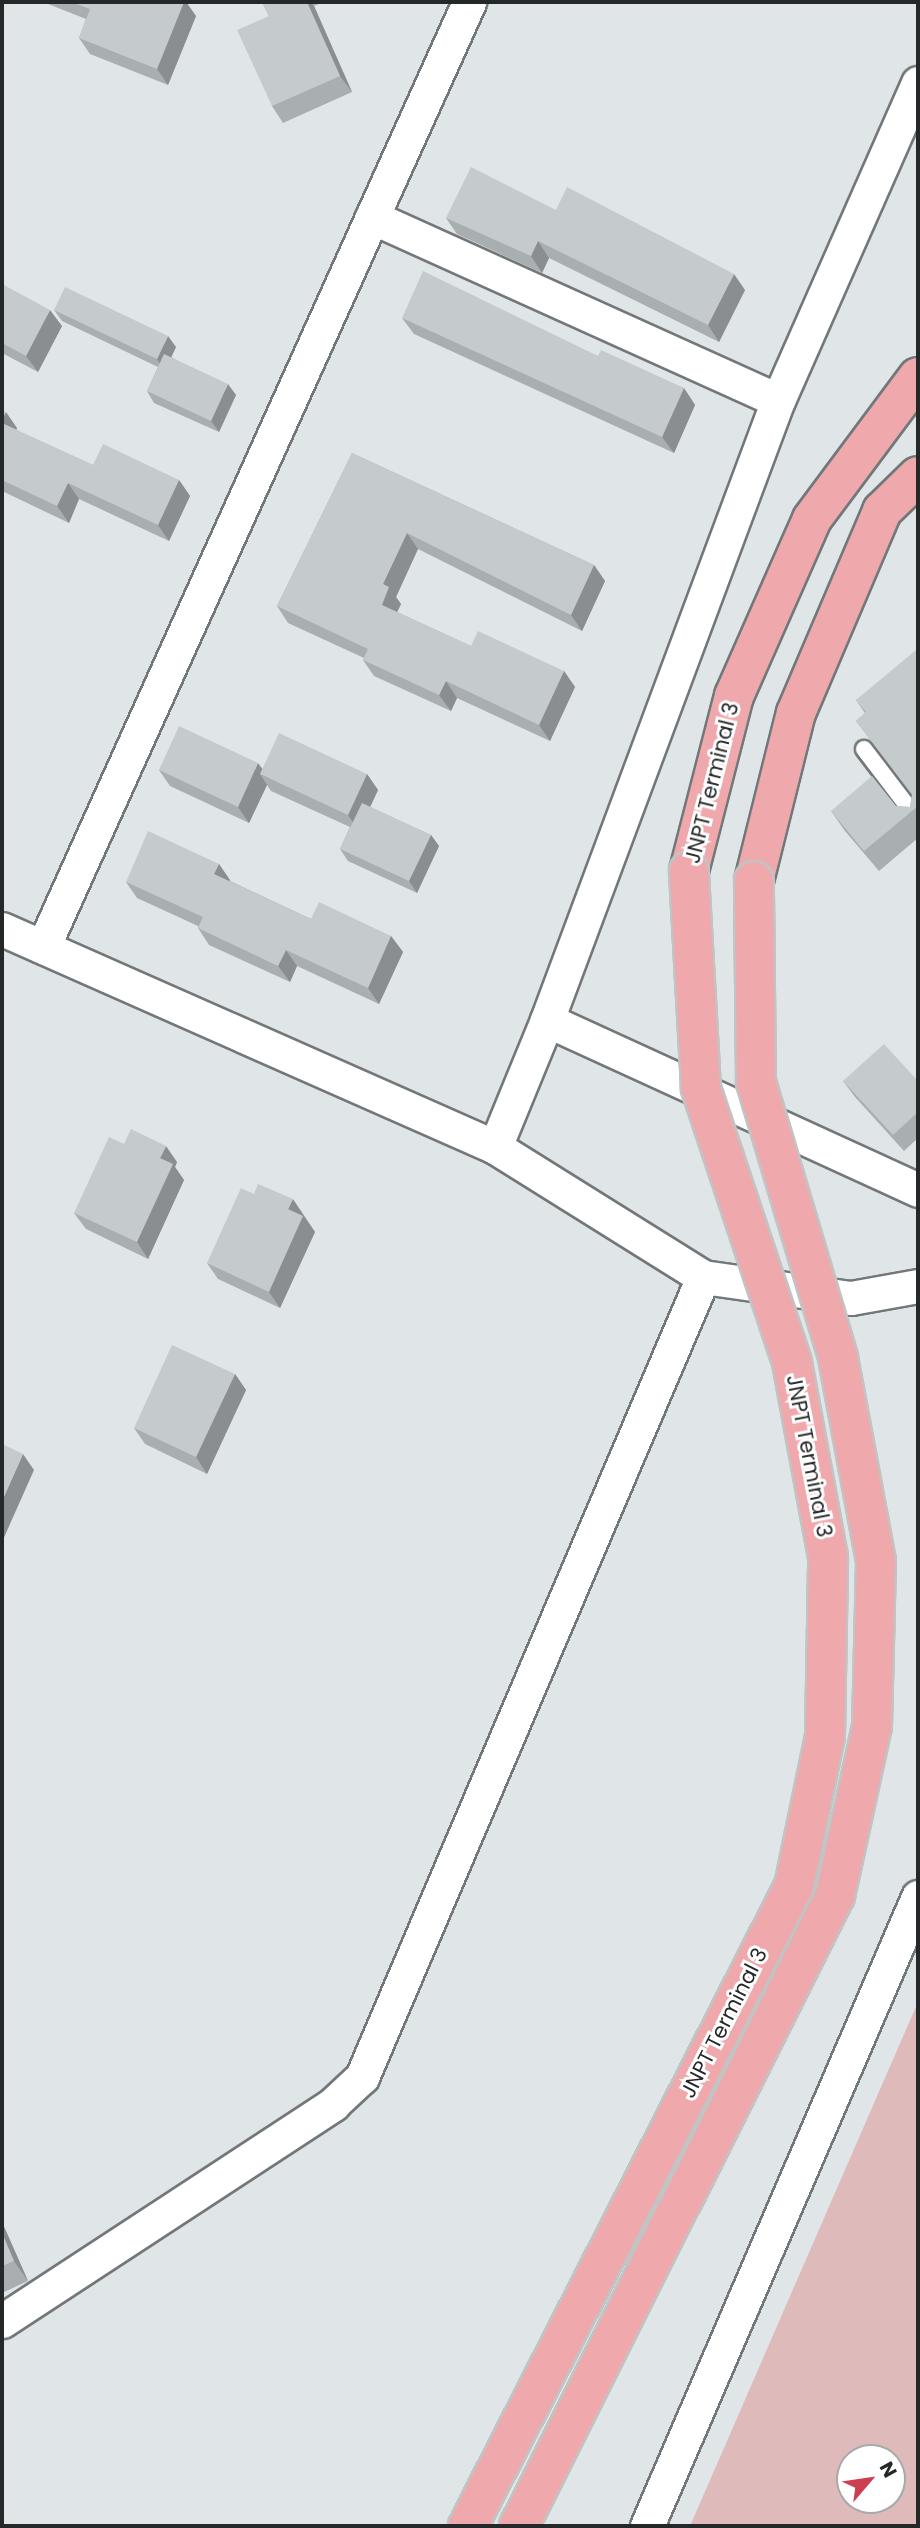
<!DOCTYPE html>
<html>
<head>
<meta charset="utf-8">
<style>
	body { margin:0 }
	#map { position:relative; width:920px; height:2528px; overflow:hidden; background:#e0e6e8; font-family:Poppins,sans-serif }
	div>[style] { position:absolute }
	.green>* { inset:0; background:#dfbabb }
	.roads { filter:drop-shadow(2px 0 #727879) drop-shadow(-2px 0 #727879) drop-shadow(0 2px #727879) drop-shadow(0 -2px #727879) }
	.service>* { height:16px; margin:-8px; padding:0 8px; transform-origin:8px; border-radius:8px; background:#fff }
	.minor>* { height:33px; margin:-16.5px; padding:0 16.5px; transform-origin:16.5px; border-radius:16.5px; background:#fff }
	.primary>* { height:38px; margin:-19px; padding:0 19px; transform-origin:19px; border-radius:19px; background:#efa9ad }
	.bridges { filter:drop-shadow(2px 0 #c2c3c3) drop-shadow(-2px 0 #c2c3c3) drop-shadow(0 2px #c2c3c3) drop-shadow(0 -2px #c2c3c3) }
	.primary-bridge>* { height:38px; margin:-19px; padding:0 19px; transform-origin:19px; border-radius:19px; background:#efa9ad }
	.wall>* { inset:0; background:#a9afb0 }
	.shaded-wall>* { inset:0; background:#8a8e90 }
	.building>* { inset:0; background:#c5cbcd }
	span { translate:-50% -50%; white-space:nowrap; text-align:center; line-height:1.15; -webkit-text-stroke:6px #fff; paint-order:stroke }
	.street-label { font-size:21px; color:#252828 }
	.frame { position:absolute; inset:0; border:4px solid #252828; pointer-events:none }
	.north { position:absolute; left:836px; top:2444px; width:70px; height:70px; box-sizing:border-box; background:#fff; border:2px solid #a8a9a9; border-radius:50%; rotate:61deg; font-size:19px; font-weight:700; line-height:28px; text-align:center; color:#252828 }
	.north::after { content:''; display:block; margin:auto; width:24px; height:32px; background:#ce3e51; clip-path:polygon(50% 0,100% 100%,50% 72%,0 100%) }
</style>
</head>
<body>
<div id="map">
	<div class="green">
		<i style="clip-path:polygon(evenodd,918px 2002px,918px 2526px,690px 2526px,918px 2002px,850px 2458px,892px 2458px,892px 2500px,850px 2500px,850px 2458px)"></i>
	</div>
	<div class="roads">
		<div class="service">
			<i style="left:864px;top:749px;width:89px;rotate:52.7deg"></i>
		</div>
		<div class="minor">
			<i style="left:918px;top:83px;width:347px;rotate:113.8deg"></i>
			<i style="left:778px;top:400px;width:662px;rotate:110.43deg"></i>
			<i style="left:547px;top:1020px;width:408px;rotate:24.6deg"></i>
			<i style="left:372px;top:217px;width:445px;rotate:24.3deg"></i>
			<i style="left:2px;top:929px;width:539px;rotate:23.85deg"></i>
			<i style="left:495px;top:1147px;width:137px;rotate:-67.7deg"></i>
			<i style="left:43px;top:947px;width:1037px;rotate:-65.73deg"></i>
			<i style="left:495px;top:1147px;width:245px;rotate:32deg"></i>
			<i style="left:703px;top:1277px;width:149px;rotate:8.1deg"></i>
			<i style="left:851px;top:1298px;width:68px;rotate:-10.2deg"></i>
			<i style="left:2px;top:2321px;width:396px;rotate:-33.2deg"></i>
			<i style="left:333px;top:2104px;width:40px;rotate:-43deg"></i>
			<i style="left:362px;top:2077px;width:870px;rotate:-66.91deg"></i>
			<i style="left:647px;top:2526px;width:685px;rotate:-66.69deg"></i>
		</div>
		<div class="primary">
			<i style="left:689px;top:871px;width:181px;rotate:-75.6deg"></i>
			<i style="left:734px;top:696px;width:193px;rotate:-66.2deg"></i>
			<i style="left:812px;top:519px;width:177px;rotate:-53.3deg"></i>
			<i style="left:754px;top:881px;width:173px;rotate:-76deg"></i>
			<i style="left:796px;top:713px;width:220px;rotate:-66.9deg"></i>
			<i style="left:882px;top:511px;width:50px;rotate:-44.2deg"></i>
		</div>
	</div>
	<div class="bridges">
		<div class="primary-bridge">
			<i style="left:468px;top:2526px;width:718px;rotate:-63.01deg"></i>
			<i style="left:794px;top:1886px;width:153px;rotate:-78.3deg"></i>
			<i style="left:825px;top:1736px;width:179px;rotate:-89deg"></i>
			<i style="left:828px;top:1557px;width:198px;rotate:-100.5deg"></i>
			<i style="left:792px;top:1362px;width:289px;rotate:-108.4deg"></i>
			<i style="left:701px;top:1088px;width:217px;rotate:-93.2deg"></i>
			<i style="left:519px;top:2526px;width:705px;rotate:-63.36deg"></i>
			<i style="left:835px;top:1896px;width:174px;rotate:-77.7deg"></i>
			<i style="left:872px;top:1726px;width:165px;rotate:-88.6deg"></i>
			<i style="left:876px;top:1561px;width:208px;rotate:-100.6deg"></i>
			<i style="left:838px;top:1357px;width:287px;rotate:-106.6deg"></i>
			<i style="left:756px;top:1082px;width:201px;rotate:-90.6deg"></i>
		</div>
	</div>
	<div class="wall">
		<i style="clip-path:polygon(43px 2px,186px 2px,196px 16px,168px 85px,90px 54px,79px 38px,86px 19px)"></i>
		<i style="clip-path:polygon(262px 2px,324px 2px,314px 6px,352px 92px,283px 123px,272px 106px,269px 16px)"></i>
		<i style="clip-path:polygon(556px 210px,745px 290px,719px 342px,549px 258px,542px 273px,457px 234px,446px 218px)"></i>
		<i style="clip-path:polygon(2px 284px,62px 326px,38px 372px,2px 353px)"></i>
		<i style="clip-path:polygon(54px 310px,176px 347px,171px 357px,236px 395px,219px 432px,154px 403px,147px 391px,158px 367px,62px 321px)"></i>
		<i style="clip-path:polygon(402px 318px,598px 356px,684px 388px,695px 405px,674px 453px,414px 334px)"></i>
		<i style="clip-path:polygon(2px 410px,17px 428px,16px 430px,93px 465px,179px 480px,190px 496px,169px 541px,79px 499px,69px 523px,2px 491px)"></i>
		<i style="clip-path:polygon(352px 453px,594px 565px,605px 581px,582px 631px,418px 549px,396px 597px,401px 604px,397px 612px,471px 646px,564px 671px,575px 687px,550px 741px,457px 698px,451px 711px,374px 676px,363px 660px,364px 658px,288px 623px,277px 606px)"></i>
		<i style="clip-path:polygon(918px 653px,918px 838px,879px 871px,845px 831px,831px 811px,896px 806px,910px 807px,912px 795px,856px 721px,865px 713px,856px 700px)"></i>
		<i style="clip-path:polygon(263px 769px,367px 774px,378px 790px,370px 807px,431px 835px,439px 846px,417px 893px,348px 861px,340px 849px,350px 827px,271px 791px,267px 785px,249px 823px,170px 786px,159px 770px)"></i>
		<i style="clip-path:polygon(219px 864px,230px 881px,311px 919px,391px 936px,403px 952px,379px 1004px,297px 966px,290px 982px,209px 945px,198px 928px,198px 926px,137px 898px,126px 882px)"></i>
		<i style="clip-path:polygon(843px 1081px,918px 1081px,918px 1138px,904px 1151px,855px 1097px)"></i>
		<i style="clip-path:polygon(124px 1144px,177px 1162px,175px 1167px,184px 1180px,148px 1259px,86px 1229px,74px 1213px)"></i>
		<i style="clip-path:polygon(304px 1216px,304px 1217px,315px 1232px,280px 1308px,218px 1279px,207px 1263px)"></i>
		<i style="clip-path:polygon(235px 1374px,246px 1390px,207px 1474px,145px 1444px,134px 1428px)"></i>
		<i style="clip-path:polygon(2px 2222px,28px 2281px,2px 2293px)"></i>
	</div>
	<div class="shaded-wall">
		<i style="clip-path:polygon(184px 2px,186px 2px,196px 16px,168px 85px,157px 69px)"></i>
		<i style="clip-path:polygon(307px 2px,310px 2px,314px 6px,352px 92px,340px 76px)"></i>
		<i style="clip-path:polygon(538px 241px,549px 258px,542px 273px,531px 256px)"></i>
		<i style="clip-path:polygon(734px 274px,745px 290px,719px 342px,708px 325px)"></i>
		<i style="clip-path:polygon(50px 310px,62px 326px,38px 372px,26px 356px)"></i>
		<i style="clip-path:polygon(168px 336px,176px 347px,165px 371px,157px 359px)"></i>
		<i style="clip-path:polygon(228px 384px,236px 395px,219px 432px,211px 421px)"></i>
		<i style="clip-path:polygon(684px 388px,695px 405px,674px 453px,662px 437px)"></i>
		<i style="clip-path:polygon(6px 412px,17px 428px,12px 439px,2px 424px,2px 420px)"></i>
		<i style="clip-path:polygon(179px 480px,190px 496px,169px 541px,158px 525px)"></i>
		<i style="clip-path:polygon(68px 483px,79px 499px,69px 523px,57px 506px)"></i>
		<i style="clip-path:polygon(407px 533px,418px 549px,396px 597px,401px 604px,393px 621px,382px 605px,383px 584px)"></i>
		<i style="clip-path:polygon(594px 565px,605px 581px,582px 631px,571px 615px)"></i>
		<i style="clip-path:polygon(564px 671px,575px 687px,550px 741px,539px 725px)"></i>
		<i style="clip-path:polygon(446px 681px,457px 698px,451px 711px,439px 695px)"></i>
		<i style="clip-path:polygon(258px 763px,270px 779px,260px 774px,267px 785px,249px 823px,238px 807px)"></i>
		<i style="clip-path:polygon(367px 774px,378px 790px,359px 831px,348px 815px)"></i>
		<i style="clip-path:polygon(431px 835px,439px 846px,417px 893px,409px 881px)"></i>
		<i style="clip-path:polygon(219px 864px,230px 880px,226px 890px,214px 874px)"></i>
		<i style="clip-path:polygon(391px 936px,403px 952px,379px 1004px,368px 988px)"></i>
		<i style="clip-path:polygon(286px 950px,297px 966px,290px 982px,278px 966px)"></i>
		<i style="clip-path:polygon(166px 1146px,177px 1162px,175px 1167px,184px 1180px,148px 1259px,137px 1242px,160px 1158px)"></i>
		<i style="clip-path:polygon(293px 1199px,315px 1232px,280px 1308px,269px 1292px,288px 1209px)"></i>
		<i style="clip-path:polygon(235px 1374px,246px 1390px,207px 1474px,196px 1457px)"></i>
		<i style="clip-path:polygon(23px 1454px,34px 1470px,2px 1542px,2px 1501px)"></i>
		<i style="clip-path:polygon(2px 2222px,28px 2281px,14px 2261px,2px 2233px)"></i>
	</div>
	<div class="building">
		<i style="clip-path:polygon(71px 2px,184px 2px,157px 69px,79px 38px,90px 9px)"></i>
		<i style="clip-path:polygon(262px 2px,307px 2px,340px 76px,272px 106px,237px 30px,269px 16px)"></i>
		<i style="clip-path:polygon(471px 167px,556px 210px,567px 187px,734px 274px,708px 325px,538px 241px,531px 256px,446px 218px)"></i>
		<i style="clip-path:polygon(423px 271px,598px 356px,601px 350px,684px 388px,662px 437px,402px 318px)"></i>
		<i style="clip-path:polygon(2px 284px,50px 310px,26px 356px,2px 343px)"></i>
		<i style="clip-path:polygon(65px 287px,168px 336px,157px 359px,54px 310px)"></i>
		<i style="clip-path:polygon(164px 354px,228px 384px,211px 421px,147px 391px)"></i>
		<i style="clip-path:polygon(2px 410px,6px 412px,2px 420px)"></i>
		<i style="clip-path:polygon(2px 423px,93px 465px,103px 444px,179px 480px,158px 525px,68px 483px,57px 506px,2px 480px)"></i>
		<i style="clip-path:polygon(352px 453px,594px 565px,571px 615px,407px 533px,383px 584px,389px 587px,382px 605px,471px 646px,478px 631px,564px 671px,539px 725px,446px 681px,439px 695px,363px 660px,368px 649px,277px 606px)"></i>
		<i style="clip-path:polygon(916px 650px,918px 653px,918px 806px,864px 851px,831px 811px,872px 776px,896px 806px,910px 807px,912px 794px,856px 721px,866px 712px,856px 700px)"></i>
		<i style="clip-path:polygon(179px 726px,258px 763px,238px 807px,159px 770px)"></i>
		<i style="clip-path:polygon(279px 733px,367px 774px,348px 815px,260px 774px)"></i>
		<i style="clip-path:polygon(362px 803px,431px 835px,409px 881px,340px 849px)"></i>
		<i style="clip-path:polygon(148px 831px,219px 864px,214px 874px,311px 919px,319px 902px,391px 936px,368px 988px,286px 950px,278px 966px,198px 928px,203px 917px,126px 882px)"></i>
		<i style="clip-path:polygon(884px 1044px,918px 1081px,918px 1112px,893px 1135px,843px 1081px)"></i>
		<i style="clip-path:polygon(131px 1129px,166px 1146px,160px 1158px,173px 1164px,137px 1242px,74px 1213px,109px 1137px,124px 1144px)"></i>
		<i style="clip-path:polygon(258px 1184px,293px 1199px,288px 1209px,303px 1216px,269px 1292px,207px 1263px,241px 1188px,254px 1194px)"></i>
		<i style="clip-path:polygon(172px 1345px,235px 1374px,196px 1457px,134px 1428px)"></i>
		<i style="clip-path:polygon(2px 1444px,23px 1454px,2px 1501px)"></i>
		<i style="clip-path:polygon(2px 2233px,14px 2261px,2px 2266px)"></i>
	</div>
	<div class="street-label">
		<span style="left:712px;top:783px;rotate:-76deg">JNPT Terminal 3</span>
		<span style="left:809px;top:1456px;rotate:79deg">JNPT Terminal 3</span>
		<span style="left:724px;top:2023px;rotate:-63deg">JNPT Terminal 3</span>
	</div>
	<div class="frame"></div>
	<div class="north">N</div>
</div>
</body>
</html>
